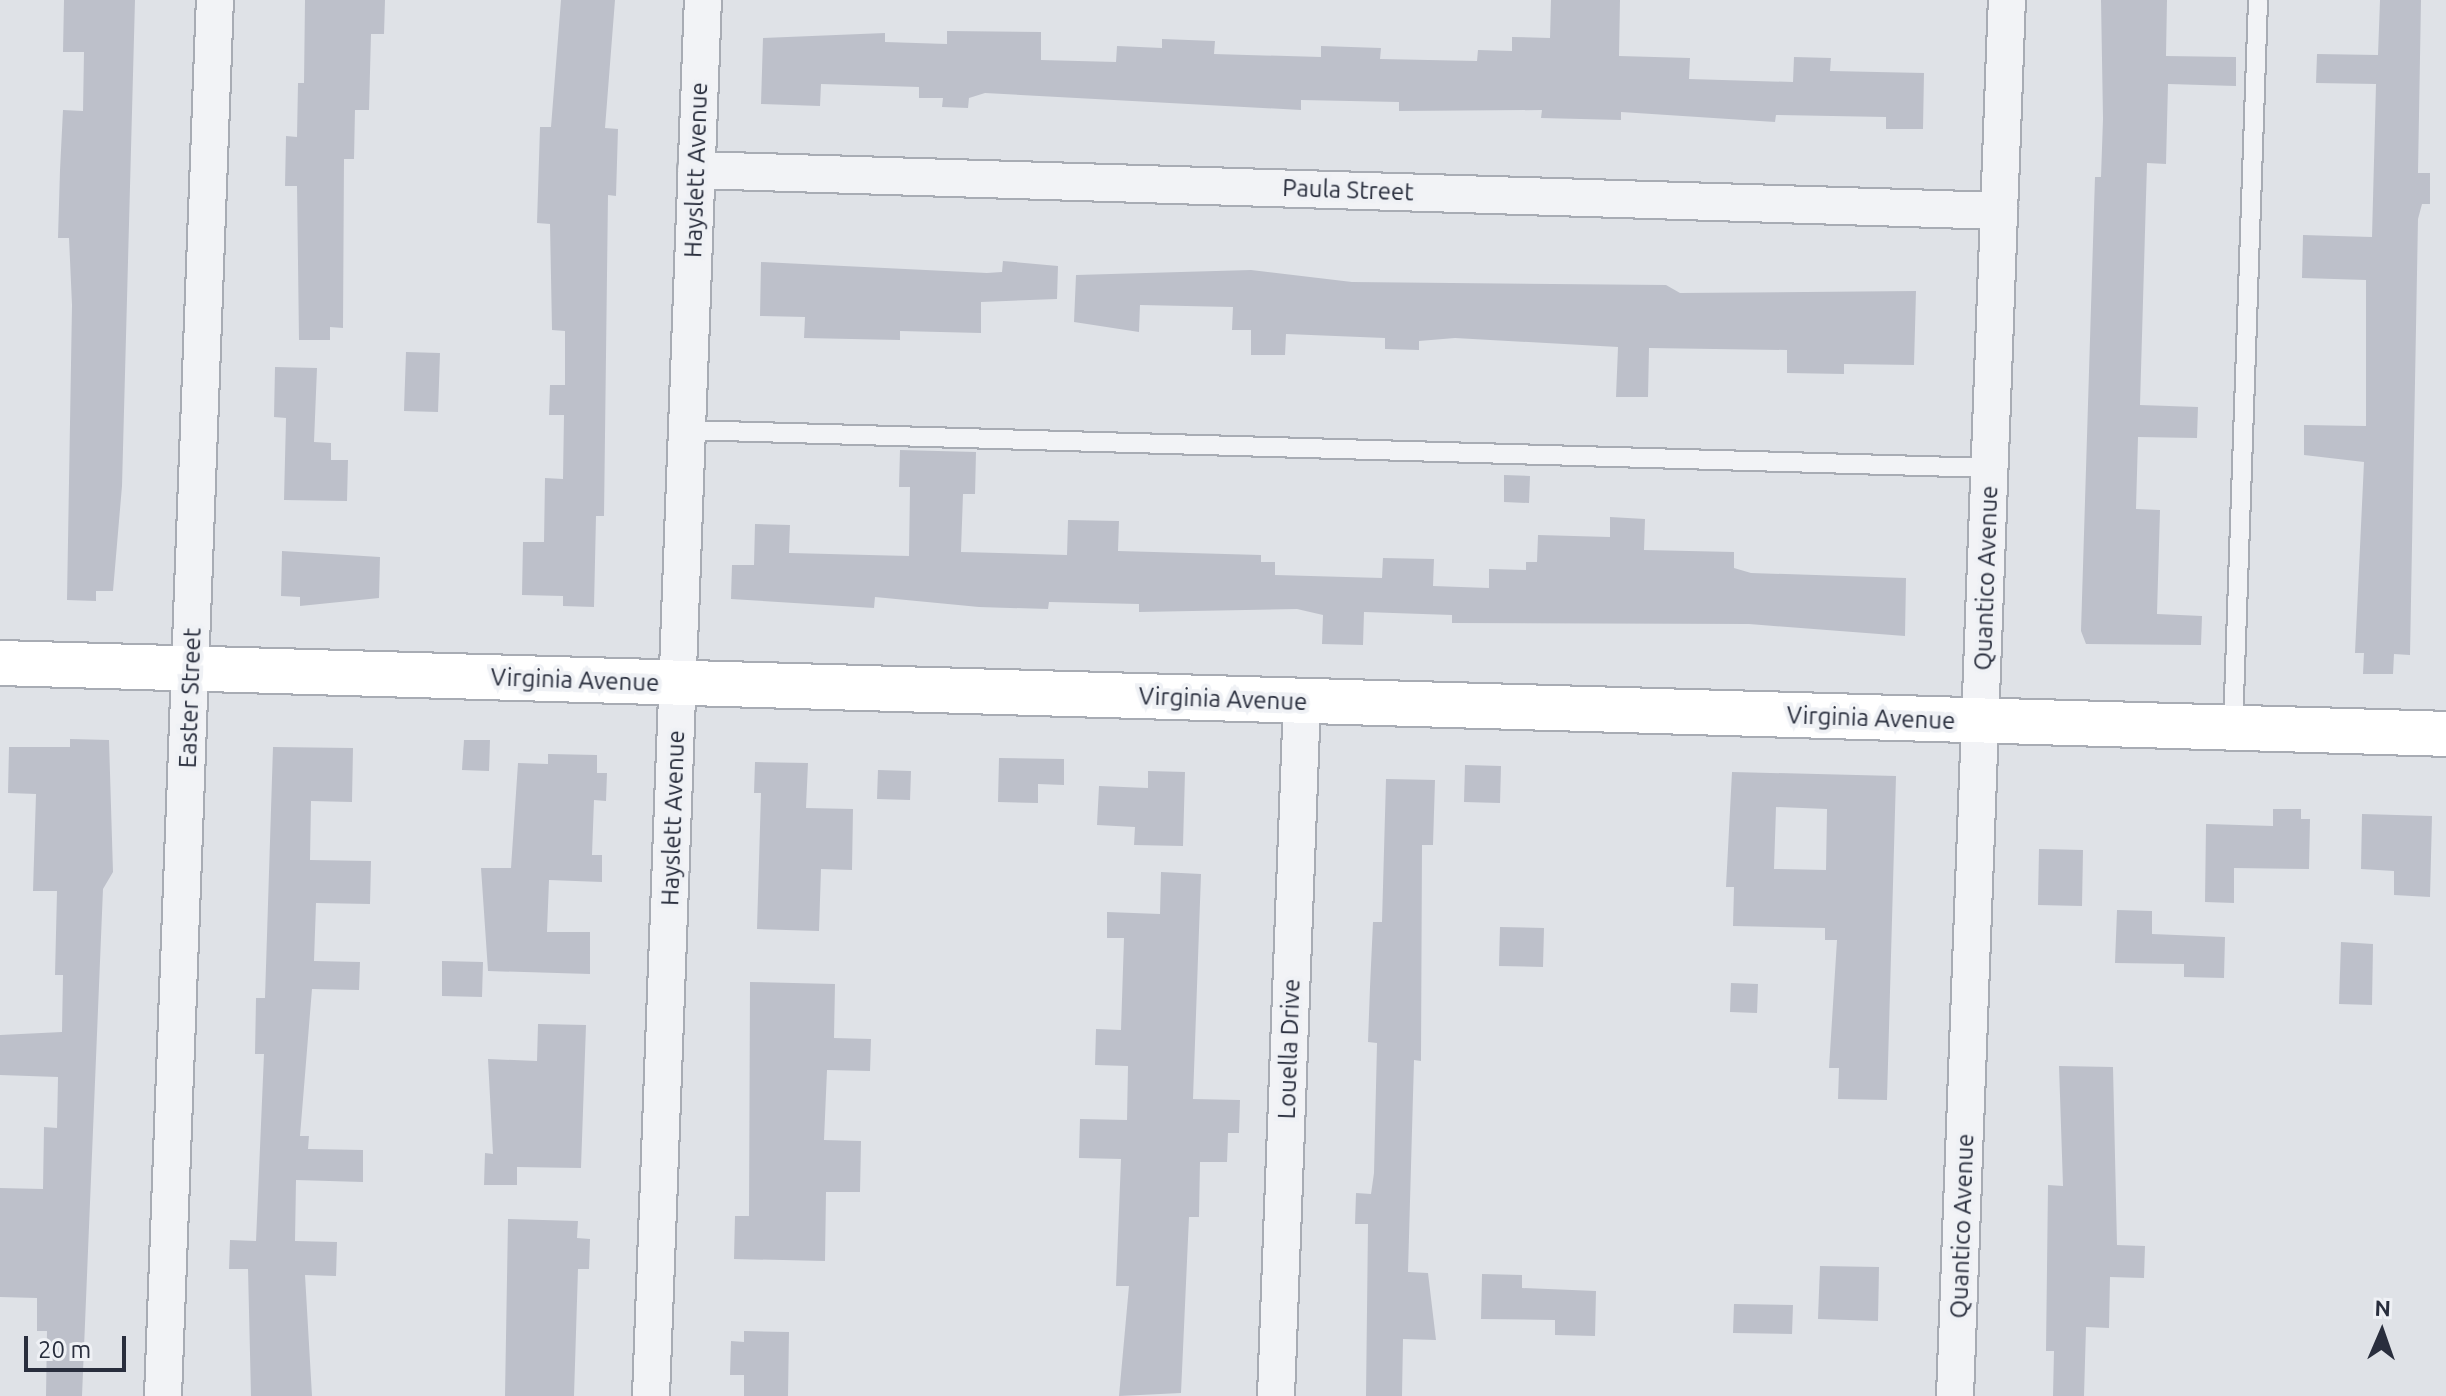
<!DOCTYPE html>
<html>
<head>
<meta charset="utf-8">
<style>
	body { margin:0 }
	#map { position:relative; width:2446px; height:1396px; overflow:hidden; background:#dfe2e7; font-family:Ubuntu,sans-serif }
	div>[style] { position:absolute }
	.building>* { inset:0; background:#bdc0ca }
	.roads { filter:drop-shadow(2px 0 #a8acb4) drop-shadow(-2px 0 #a8acb4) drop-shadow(0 2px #a8acb4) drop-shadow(0 -2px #a8acb4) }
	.lane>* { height:18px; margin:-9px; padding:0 9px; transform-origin:9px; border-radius:9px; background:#f2f3f6 }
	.street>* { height:36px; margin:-18px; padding:0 18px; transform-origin:18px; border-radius:18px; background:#f2f3f6 }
	.secondary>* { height:44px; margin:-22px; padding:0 22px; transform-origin:22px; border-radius:22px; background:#fff }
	span { translate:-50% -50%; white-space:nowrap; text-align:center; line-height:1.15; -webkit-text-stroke:8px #eff1f5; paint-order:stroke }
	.street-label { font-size:24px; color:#292e3d }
	.north { position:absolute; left:2342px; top:1292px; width:80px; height:80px; -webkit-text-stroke:6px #eff1f5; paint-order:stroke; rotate:2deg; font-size:22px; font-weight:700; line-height:32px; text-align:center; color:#292e3d }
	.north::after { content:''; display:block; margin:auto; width:28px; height:36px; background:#292e3d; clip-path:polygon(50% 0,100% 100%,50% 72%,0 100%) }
	.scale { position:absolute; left:24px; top:1336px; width:102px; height:36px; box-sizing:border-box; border:4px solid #292e3d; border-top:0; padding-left:10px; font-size:24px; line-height:28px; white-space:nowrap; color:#292e3d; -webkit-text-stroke:6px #eff1f5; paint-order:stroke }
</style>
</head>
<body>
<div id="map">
	<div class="building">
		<i style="clip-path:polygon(64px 0,135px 0,122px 486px,113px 591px,96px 591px,96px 601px,67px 600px,72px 305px,69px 238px,58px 238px,60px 170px,63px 110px,83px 111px,84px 52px,63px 52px)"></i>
		<i style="clip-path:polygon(305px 0,385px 0,384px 34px,371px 34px,369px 110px,355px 110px,354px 159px,344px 159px,343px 328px,330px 327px,330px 340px,299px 340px,297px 186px,285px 186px,286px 136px,297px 137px,298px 83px,304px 83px)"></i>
		<i style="clip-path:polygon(561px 0,615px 0,605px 128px,618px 129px,616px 196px,608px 195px,604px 516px,596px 516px,594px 607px,563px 606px,563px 596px,522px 595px,523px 542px,544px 542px,545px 478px,563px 479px,564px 415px,549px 415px,550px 385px,565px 385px,565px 331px,552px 330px,550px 224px,537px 223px,540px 127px,551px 127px)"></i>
		<i style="clip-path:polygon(1551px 0,1620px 0,1619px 56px,1690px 58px,1689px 79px,1793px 82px,1794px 57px,1831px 58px,1830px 71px,1924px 73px,1923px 129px,1886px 129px,1886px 117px,1776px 115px,1775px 122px,1621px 112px,1621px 120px,1541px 118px,1542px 110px,1399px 111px,1399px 102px,1301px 100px,1301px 110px,985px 93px,969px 98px,968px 108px,942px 107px,943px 98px,919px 98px,919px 87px,821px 84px,820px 106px,761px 104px,763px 38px,885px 33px,885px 42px,947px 44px,947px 31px,1041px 32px,1041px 60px,1116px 62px,1117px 46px,1162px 48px,1162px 39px,1215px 41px,1214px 54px,1321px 57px,1321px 46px,1381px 48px,1380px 59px,1477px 61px,1478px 50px,1512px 51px,1512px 37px,1550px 38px)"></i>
		<i style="clip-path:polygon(2101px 0,2167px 0,2166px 56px,2236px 57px,2236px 86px,2168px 84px,2166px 164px,2147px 163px,2140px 405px,2198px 407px,2197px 438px,2138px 437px,2136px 509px,2160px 510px,2157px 614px,2202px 616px,2201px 645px,2086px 644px,2081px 631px,2095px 177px,2101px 177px,2103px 119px)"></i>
		<i style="clip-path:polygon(2380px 0,2421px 0,2418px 173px,2430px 173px,2430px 204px,2422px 204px,2418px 219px,2410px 655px,2394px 654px,2393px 674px,2363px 674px,2364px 653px,2355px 653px,2364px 462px,2304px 455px,2304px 425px,2366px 426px,2366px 280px,2302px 278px,2303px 235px,2372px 237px,2376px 84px,2316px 83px,2317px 54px,2378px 55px)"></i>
		<i style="clip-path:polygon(1003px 261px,1058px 266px,1057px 299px,981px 302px,981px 333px,900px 331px,900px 340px,804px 338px,805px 317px,760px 316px,761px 262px,987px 273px,1002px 272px)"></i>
		<i style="clip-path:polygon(1251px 270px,1352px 282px,1666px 285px,1680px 293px,1916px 291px,1914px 365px,1844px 364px,1844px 374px,1787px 373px,1787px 350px,1649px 348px,1648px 397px,1616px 397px,1618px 347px,1455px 338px,1419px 341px,1419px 350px,1385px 349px,1385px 338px,1286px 334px,1285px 355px,1251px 355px,1251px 330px,1232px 330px,1233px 307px,1140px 305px,1139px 332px,1074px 322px,1076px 275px)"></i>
		<i style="clip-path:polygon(406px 352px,440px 353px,438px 412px,404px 411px)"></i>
		<i style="clip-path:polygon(275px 367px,317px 368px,314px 442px,331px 443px,331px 460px,348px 460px,347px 501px,284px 500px,286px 418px,274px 417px)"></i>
		<i style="clip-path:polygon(900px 450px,976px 452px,975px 494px,963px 494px,961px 552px,1067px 555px,1068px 520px,1119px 521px,1118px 551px,1261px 555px,1261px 562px,1275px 562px,1275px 575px,1382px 578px,1383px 558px,1434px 559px,1433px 586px,1489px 588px,1489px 569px,1526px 570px,1526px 562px,1537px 562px,1538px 535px,1610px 537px,1610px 517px,1645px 519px,1644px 550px,1734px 552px,1734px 568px,1751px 573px,1906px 578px,1905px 636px,1749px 624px,1452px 623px,1452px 615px,1364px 612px,1363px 645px,1322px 644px,1323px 615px,1297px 609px,1139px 612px,1139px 604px,1049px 602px,1048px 609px,979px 607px,875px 597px,874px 608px,731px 599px,732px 565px,754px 565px,755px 524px,790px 525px,789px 553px,909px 556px,910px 487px,899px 487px)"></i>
		<i style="clip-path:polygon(1504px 475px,1530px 476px,1529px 503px,1504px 502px)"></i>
		<i style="clip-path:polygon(282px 551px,380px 557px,379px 598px,300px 606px,300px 597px,281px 596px)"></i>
		<i style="clip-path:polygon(70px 739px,109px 740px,113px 872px,103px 889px,82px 1396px,46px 1396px,47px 1331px,37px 1331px,37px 1298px,0 1297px,0 1188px,43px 1189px,44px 1127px,57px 1128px,58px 1077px,0 1075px,0 1035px,62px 1032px,63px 975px,55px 975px,57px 891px,33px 891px,36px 794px,8px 793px,9px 747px,70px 747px)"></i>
		<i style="clip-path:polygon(464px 740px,490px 740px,489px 771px,462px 770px)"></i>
		<i style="clip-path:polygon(273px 747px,353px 748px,352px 802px,311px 801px,310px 860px,371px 861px,370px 904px,316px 903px,314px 961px,360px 962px,359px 990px,312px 989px,300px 1136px,309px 1136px,308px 1149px,363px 1150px,363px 1182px,296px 1180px,295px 1241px,337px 1242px,336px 1276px,305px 1275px,312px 1396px,251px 1396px,248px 1269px,229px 1269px,230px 1240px,256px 1241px,264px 1054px,255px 1054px,256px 998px,265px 998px)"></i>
		<i style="clip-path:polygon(548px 754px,597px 755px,597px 773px,607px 773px,606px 801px,594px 800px,592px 855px,602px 855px,602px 882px,549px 880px,547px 932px,590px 932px,590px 974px,488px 971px,481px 868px,511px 868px,518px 763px,548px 764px)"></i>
		<i style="clip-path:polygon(999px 758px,1064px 759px,1064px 785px,1038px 784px,1038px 803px,998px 802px)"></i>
		<i style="clip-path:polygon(755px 762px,808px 763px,806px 808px,853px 809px,852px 870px,821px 869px,819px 931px,757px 929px,761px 793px,754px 793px)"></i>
		<i style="clip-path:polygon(1465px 765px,1501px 766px,1500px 803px,1464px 802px)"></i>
		<i style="clip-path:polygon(878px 770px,911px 771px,910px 800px,877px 799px)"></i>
		<i style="clip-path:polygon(1148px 771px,1185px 772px,1183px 846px,1134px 845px,1135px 827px,1097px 825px,1099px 786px,1148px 788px)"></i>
		<i style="clip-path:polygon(evenodd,1732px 772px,1896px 776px,1887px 1100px,1838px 1099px,1839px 1068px,1829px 1068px,1837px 940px,1825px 940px,1825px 928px,1733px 926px,1734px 887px,1726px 887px,1732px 772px,1776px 807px,1827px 809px,1826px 870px,1774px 869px,1776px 807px)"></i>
		<i style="clip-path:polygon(1386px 779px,1435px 780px,1433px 845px,1422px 845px,1421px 1061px,1414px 1060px,1408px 1272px,1428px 1273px,1436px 1340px,1403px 1339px,1402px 1396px,1366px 1396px,1368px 1224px,1355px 1224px,1356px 1193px,1371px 1194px,1374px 1173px,1377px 1043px,1368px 1042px,1370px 987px,1373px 922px,1382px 922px)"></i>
		<i style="clip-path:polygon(2273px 809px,2301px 809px,2301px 819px,2310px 819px,2309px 869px,2234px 868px,2234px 903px,2205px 902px,2206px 824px,2273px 826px)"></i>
		<i style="clip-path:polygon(2362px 814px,2432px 816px,2430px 897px,2394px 895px,2394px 871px,2361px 869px)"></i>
		<i style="clip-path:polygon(2039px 849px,2083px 850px,2082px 906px,2038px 905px)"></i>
		<i style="clip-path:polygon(1161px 872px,1201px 874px,1193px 1099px,1240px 1100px,1239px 1133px,1228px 1133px,1227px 1162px,1200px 1162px,1199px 1217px,1189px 1217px,1181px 1393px,1119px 1396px,1129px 1286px,1116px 1286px,1121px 1159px,1079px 1158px,1080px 1119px,1127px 1120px,1128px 1066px,1095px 1065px,1096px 1029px,1121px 1030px,1124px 938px,1107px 938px,1107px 912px,1160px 914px)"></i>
		<i style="clip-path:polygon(2117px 910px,2152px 911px,2152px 934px,2225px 937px,2224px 978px,2184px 977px,2184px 964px,2115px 963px)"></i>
		<i style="clip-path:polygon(1500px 927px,1544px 928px,1543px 967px,1499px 966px)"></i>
		<i style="clip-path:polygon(2341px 942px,2373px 944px,2372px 1005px,2339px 1004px)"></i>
		<i style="clip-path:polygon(442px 961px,483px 962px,482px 997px,442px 996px)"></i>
		<i style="clip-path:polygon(750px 982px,835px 984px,834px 1038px,871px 1039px,870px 1071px,827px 1070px,824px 1140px,861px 1141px,860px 1192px,826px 1192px,825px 1261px,734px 1259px,735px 1216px,749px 1216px)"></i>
		<i style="clip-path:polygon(1731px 983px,1758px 984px,1757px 1013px,1730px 1012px)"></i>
		<i style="clip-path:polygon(538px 1024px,586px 1025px,581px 1168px,517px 1167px,517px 1185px,484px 1185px,485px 1153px,493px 1154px,488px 1059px,537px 1061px)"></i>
		<i style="clip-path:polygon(2059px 1066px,2113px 1067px,2117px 1245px,2145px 1246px,2144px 1278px,2110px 1277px,2109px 1328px,2086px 1327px,2084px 1396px,2053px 1396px,2054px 1351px,2046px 1351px,2048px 1185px,2063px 1186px)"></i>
		<i style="clip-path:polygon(508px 1219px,578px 1221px,577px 1238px,590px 1239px,589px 1269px,578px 1269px,574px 1396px,505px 1396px)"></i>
		<i style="clip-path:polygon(1820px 1266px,1879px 1267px,1878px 1321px,1818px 1319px)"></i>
		<i style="clip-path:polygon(1482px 1274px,1522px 1275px,1522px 1288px,1596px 1291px,1595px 1336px,1555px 1335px,1555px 1320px,1481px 1319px)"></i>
		<i style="clip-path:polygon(1734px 1304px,1793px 1305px,1792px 1334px,1733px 1333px)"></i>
		<i style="clip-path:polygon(744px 1331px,789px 1332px,788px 1396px,744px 1396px,744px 1375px,730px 1375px,731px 1341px,744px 1342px)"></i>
	</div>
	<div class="roads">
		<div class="lane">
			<i style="left:687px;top:430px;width:1304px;rotate:1.67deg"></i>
			<i style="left:2233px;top:728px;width:728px;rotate:-88.03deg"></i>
		</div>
		<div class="street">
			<i style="left:696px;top:170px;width:1304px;rotate:1.8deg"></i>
			<i style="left:163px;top:1396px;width:1397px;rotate:-87.87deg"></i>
			<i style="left:651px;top:1396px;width:1397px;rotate:-87.87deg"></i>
			<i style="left:1276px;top:1396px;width:695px;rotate:-87.86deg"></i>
			<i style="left:1955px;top:1396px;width:1397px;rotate:-87.87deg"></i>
		</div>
		<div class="secondary">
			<i style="left:0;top:663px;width:2447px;rotate:1.66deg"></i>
		</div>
	</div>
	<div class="street-label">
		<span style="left:696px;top:170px;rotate:-88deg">Hayslett Avenue</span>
		<span style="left:1348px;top:190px;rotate:2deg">Paula Street</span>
		<span style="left:1986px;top:578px;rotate:-88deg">Quantico Avenue</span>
		<span style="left:575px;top:680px;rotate:2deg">Virginia Avenue</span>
		<span style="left:190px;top:698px;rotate:-88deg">Easter Street</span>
		<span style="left:1223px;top:699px;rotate:2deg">Virginia Avenue</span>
		<span style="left:1871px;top:718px;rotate:2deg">Virginia Avenue</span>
		<span style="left:673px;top:818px;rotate:-88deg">Hayslett Avenue</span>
		<span style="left:1289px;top:1049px;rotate:-88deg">Louella Drive</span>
		<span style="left:1962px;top:1226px;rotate:-88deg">Quantico Avenue</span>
	</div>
	<div class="north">N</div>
	<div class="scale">20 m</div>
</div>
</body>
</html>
